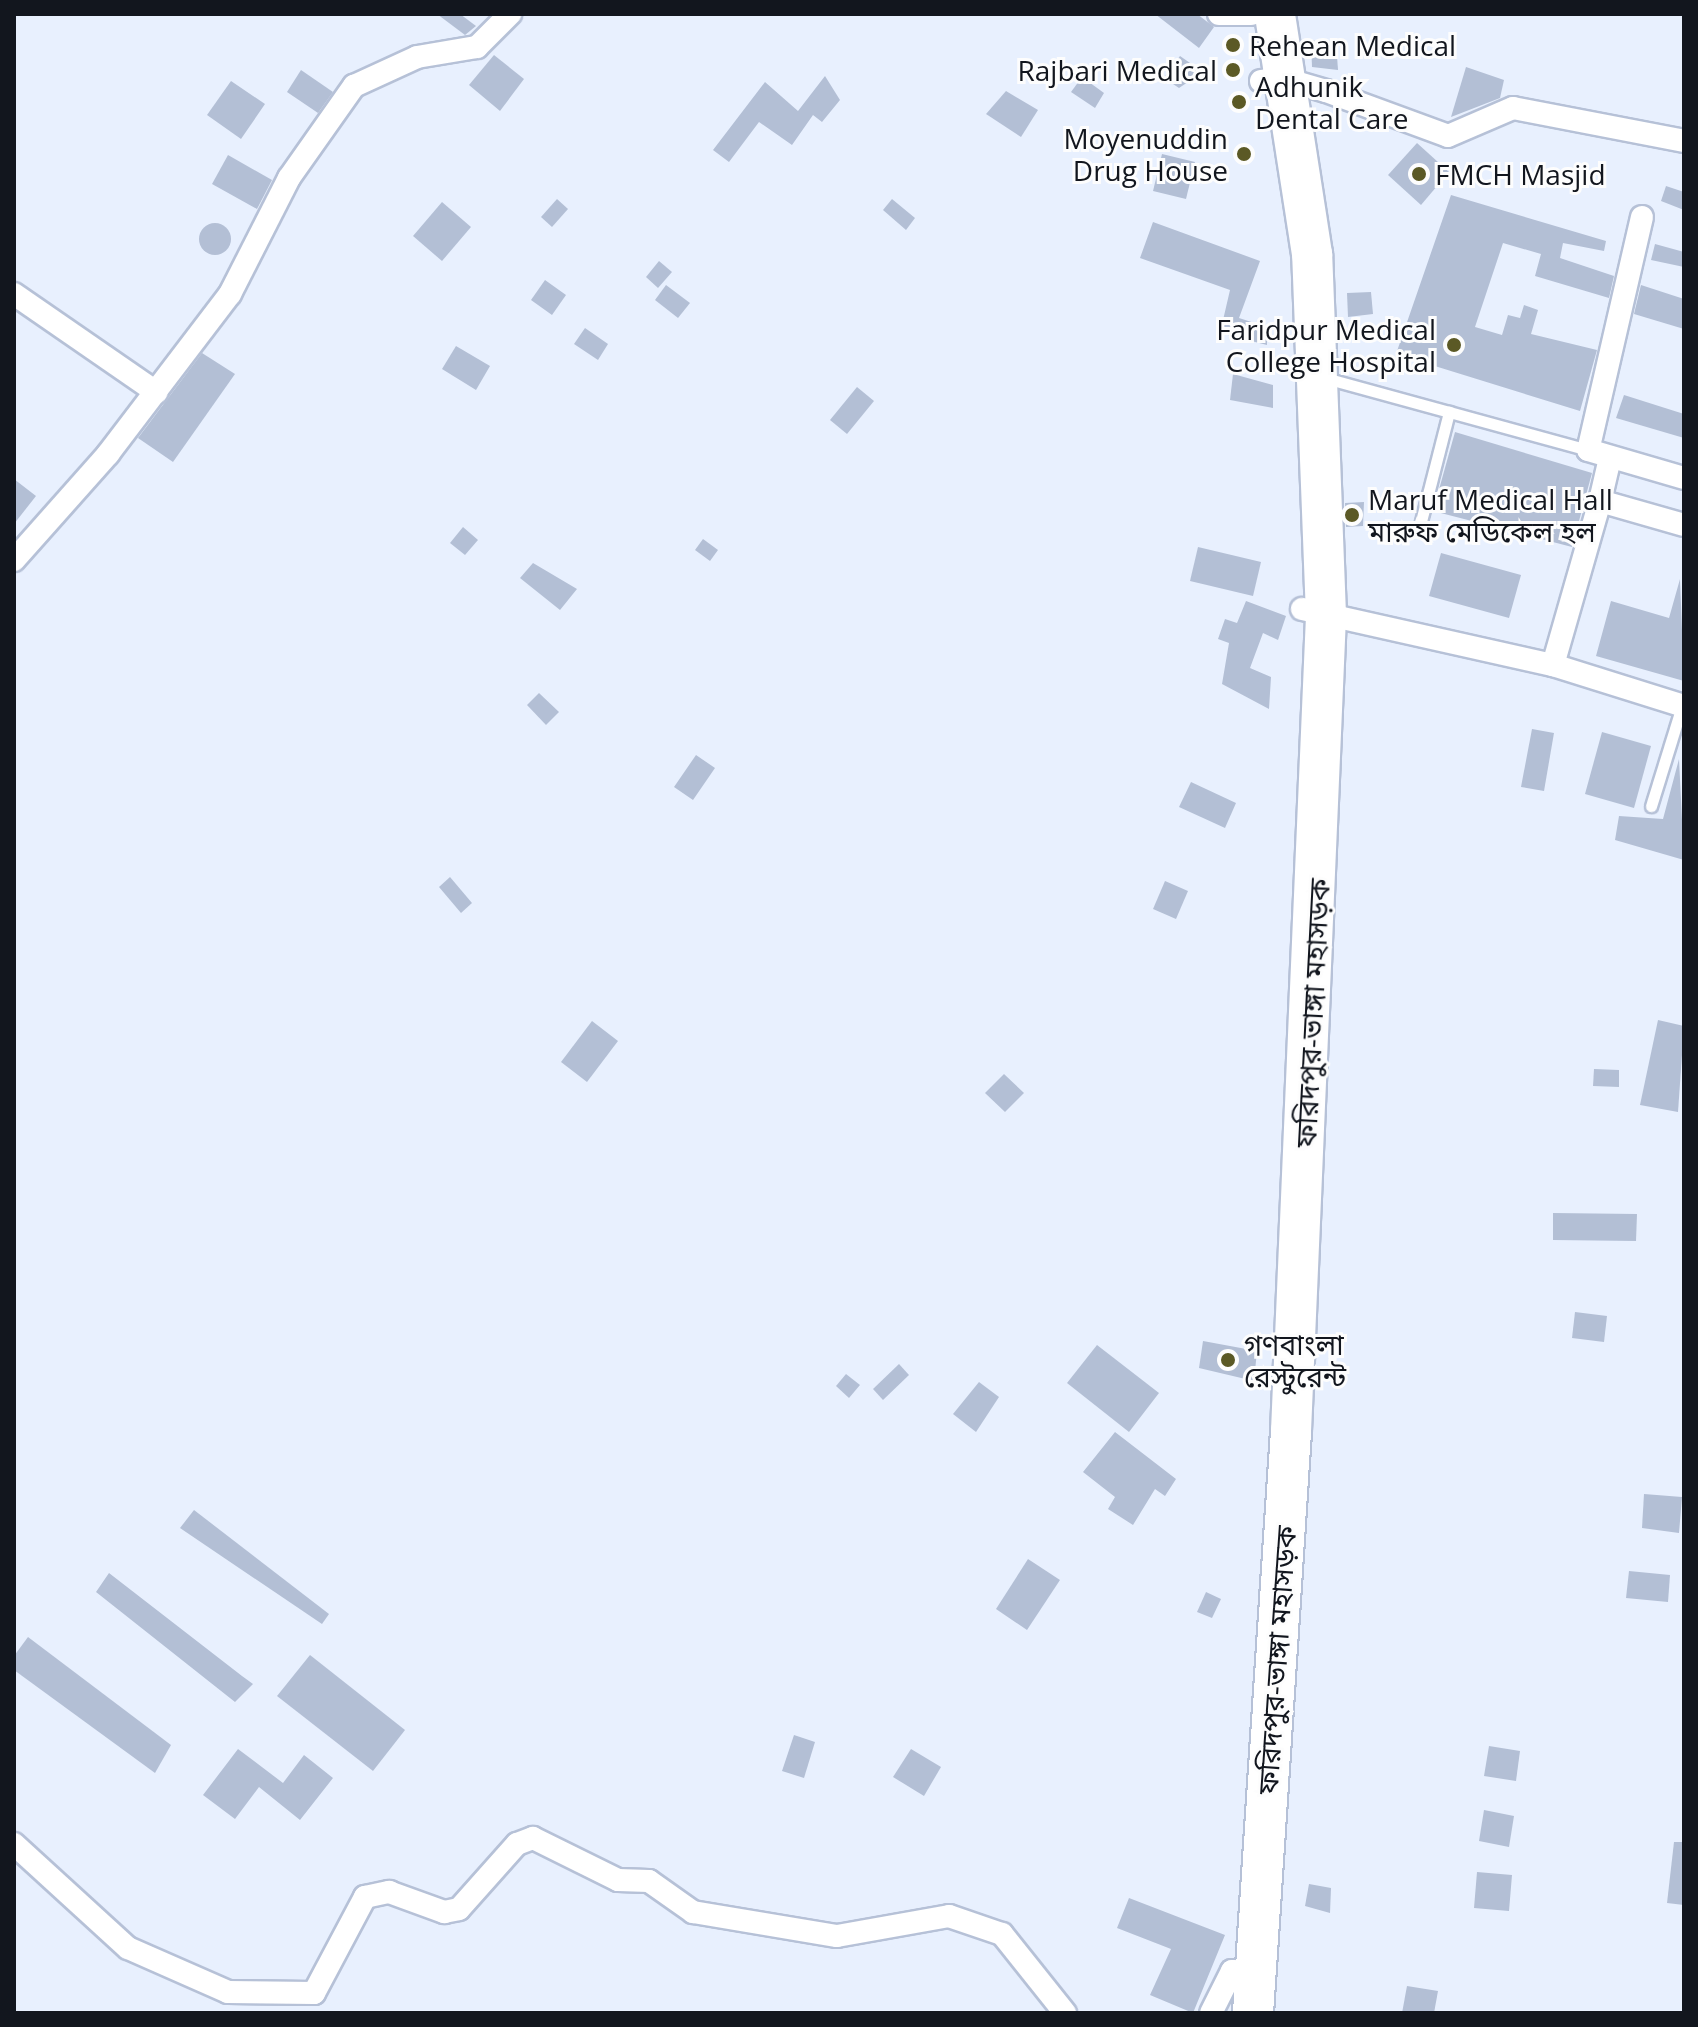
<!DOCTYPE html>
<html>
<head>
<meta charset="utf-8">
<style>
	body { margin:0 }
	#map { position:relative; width:1698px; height:2027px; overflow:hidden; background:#e8f0fe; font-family:"Open Sans","Noto Sans Bengali",sans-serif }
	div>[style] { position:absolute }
	.building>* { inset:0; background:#b3bfd5 }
	.round { border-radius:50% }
	.roads { filter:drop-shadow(2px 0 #b6c1d7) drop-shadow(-2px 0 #b6c1d7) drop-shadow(0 2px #b6c1d7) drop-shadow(0 -2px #b6c1d7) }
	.lane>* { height:11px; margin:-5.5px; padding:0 5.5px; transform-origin:5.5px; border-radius:5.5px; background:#fff }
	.street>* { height:22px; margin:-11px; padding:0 11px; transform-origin:11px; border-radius:11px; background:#fff }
	.highway>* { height:40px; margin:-20px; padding:0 20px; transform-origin:20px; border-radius:20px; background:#fff }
	.dots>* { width:22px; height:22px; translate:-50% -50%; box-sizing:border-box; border:4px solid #fdfdfd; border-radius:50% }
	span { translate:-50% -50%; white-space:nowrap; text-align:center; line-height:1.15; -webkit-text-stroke:6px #fdfdfd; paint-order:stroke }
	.poi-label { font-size:28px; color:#12161e }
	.left { translate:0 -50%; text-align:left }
	.right { translate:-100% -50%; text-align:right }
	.street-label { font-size:28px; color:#12161e }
	.frame { position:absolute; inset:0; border:16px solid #12161e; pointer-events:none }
</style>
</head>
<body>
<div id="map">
	<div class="building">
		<i style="clip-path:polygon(437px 14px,460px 14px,476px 26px,465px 35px)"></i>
		<i style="clip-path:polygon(1155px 14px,1197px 14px,1214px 27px,1199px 48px)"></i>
		<i style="clip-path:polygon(1311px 40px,1336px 41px,1338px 70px,1312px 67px)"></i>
		<i style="clip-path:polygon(494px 55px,524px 79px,500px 111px,469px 85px)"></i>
		<i style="clip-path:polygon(1180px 56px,1203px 72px,1179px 88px,1164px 78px)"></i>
		<i style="clip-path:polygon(1466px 67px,1504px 80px,1500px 98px,1451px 117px)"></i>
		<i style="clip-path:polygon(301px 70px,333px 92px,318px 113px,287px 92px)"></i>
		<i style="clip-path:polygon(825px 76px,840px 100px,822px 122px,813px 115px,792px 145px,759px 122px,729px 162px,713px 150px,765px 82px,798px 111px)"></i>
		<i style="clip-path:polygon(1082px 77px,1104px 93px,1095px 108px,1071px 92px)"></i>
		<i style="clip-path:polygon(231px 81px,265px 104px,241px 139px,207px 115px)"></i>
		<i style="clip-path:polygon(1006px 91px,1038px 110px,1021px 137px,986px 114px)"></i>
		<i style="clip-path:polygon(1417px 143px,1449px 172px,1421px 205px,1388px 175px)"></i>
		<i style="clip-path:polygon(1162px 154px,1195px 162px,1186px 199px,1153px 191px)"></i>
		<i style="clip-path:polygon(228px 155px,272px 180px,257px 209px,212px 184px)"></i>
		<i style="clip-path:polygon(1666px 186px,1684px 192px,1684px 210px,1661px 201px)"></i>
		<i style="clip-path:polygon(1451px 195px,1606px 241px,1604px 251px,1563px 243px,1560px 258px,1614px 276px,1609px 298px,1535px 276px,1541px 254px,1503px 243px,1475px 327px,1502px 335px,1508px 315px,1520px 318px,1524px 305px,1538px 310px,1531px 334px,1597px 350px,1580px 411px,1396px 354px)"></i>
		<i style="clip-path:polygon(557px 199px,568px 209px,552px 227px,541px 217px)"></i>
		<i style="clip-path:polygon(892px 199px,915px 218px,906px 230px,883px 210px)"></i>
		<i style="clip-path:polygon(442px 202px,471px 227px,442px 261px,413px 236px)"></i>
		<i style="clip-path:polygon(1153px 222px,1260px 261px,1239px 318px,1267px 327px,1267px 345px,1220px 333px,1230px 290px,1140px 258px)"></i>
		<i class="round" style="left:199px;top:223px;width:32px;height:32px"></i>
		<i style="clip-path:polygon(1655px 244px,1684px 252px,1684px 267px,1651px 260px)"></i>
		<i style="clip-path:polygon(659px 261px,672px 272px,658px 288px,646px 277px)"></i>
		<i style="clip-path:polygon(545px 280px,566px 295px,552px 315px,531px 300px)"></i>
		<i style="clip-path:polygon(666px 285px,690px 303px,678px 318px,655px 300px)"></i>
		<i style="clip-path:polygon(1641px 285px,1684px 299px,1684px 329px,1634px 314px)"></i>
		<i style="clip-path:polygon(1371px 292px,1373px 314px,1348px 317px,1347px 293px)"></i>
		<i style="clip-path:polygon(585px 328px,608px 344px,598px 360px,574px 344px)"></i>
		<i style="clip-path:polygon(456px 346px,490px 366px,476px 390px,442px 369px)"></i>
		<i style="clip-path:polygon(202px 353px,235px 374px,173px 462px,138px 438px)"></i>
		<i style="clip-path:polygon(1233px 374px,1273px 385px,1273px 408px,1230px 400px)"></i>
		<i style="clip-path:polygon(857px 387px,874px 401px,847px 434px,830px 420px)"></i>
		<i style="clip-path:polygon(1624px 395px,1684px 414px,1684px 438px,1616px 418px)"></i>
		<i style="clip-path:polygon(1455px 432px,1592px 473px,1572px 547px,1433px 511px)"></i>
		<i style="clip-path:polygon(14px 479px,36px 496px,14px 524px)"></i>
		<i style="clip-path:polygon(1364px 502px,1363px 526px,1346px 527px,1345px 503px)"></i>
		<i style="clip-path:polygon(463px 527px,478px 540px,465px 555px,450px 543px)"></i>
		<i style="clip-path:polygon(703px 539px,718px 550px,710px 561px,695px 550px)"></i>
		<i style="clip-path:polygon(1198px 547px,1261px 562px,1253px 596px,1190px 581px)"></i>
		<i style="clip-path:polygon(1441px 553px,1521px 575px,1509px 618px,1429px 596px)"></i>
		<i style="clip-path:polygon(533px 563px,577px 589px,560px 610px,520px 578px)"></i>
		<i style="clip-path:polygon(1680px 579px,1684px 681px,1596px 656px,1611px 601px,1669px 618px)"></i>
		<i style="clip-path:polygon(1246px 601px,1286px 616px,1278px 640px,1263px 633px,1250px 668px,1271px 677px,1269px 709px,1222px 684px,1229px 643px,1218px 639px,1225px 619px,1237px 623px)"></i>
		<i style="clip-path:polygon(539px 693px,559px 712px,546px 725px,527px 705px)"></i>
		<i style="clip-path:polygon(1532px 729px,1554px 733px,1544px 791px,1521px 787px)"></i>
		<i style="clip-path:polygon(1602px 732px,1651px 746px,1634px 808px,1585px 794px)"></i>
		<i style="clip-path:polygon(696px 755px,715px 768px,693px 800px,674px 787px)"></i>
		<i style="clip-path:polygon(1679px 759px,1684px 860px,1615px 840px,1619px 816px,1663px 819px)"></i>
		<i style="clip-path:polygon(1191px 782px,1236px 803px,1225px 828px,1179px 807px)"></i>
		<i style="clip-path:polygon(450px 877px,472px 903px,461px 913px,439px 887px)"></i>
		<i style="clip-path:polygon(1165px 881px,1188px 891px,1176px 919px,1153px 909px)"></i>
		<i style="clip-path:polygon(1658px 1020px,1684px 1026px,1678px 1112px,1640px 1105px)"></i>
		<i style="clip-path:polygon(592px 1021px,618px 1041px,587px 1082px,561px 1062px)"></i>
		<i style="clip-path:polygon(1594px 1069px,1619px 1070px,1619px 1087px,1593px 1086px)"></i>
		<i style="clip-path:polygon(1004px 1074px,1024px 1093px,1005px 1112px,985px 1093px)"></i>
		<i style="clip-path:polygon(1553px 1213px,1637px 1214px,1636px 1241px,1553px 1240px)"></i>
		<i style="clip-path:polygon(1575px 1312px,1607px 1316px,1604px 1342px,1572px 1338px)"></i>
		<i style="clip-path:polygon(1203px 1341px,1257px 1351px,1254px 1381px,1199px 1368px)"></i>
		<i style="clip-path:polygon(1097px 1345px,1159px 1393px,1129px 1432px,1067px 1383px)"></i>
		<i style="clip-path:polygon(899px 1364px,909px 1375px,883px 1400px,873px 1389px)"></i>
		<i style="clip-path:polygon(846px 1374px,860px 1385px,849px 1398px,836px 1386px)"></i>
		<i style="clip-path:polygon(979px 1382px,999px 1397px,976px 1432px,953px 1414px)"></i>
		<i style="clip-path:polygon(1115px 1432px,1176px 1479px,1165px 1496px,1155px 1489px,1133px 1525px,1108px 1509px,1115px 1497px,1083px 1472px)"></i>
		<i style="clip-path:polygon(1644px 1494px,1682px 1497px,1679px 1533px,1642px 1528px)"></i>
		<i style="clip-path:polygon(194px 1510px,329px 1614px,322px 1624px,180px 1528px)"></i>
		<i style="clip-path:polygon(1028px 1559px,1060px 1580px,1027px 1630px,996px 1609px)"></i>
		<i style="clip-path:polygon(1629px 1571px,1670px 1575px,1668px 1602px,1626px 1598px)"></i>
		<i style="clip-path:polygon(109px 1573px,242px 1676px,253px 1684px,235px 1702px,96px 1592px)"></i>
		<i style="clip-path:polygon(1206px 1592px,1221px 1599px,1212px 1618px,1197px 1612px)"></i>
		<i style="clip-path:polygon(28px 1637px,171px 1745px,155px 1773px,14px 1670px,14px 1656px)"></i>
		<i style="clip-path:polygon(310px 1655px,405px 1730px,373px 1771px,277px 1696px)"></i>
		<i style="clip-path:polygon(794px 1735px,815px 1742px,804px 1778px,782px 1771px)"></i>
		<i style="clip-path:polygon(1489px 1746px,1520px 1751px,1516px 1781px,1484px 1776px)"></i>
		<i style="clip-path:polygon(238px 1749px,283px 1783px,304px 1755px,333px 1778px,300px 1820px,259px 1787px,235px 1819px,203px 1795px)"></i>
		<i style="clip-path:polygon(911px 1749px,941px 1767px,924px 1796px,893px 1777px)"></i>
		<i style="clip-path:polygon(1484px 1810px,1514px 1816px,1509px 1847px,1479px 1841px)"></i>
		<i style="clip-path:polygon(1674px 1842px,1684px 1842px,1684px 1905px,1667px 1903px)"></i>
		<i style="clip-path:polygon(1477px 1872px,1512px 1875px,1509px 1911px,1474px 1908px)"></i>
		<i style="clip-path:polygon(1309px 1884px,1331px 1888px,1330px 1913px,1305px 1906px)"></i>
		<i style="clip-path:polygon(1129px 1898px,1225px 1935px,1193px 2013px,1150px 1995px,1171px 1949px,1117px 1928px)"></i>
		<i style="clip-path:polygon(1407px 1986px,1438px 1991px,1434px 2013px,1402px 2013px)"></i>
	</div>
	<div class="roads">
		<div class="lane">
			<i style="left:1325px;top:378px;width:273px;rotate:15.3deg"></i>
			<i style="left:1419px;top:529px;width:121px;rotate:-75.6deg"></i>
			<i style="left:1651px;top:806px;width:105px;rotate:-72.8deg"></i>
		</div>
		<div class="street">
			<i style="left:1219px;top:14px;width:32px"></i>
			<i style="left:1261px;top:81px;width:24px;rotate:-5deg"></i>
			<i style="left:1285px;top:79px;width:43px;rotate:16.3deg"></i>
			<i style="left:1326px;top:91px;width:130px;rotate:20.2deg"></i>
			<i style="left:1448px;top:136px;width:71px;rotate:-23.3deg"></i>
			<i style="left:1513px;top:108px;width:174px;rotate:10.9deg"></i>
			<i style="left:1642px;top:217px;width:239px;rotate:103deg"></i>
			<i style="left:1588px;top:450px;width:100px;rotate:16.3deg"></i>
			<i style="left:14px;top:294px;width:173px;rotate:34.6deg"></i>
			<i style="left:1610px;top:458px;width:44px;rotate:103.1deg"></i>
			<i style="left:1600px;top:501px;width:87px;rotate:15.9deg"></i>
			<i style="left:14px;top:560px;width:142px;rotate:-48.4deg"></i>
			<i style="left:108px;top:454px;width:201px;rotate:-52.7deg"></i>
			<i style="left:230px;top:294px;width:130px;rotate:-63deg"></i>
			<i style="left:289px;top:178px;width:113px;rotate:-54.8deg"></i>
			<i style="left:354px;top:86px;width:69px;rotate:-24.7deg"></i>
			<i style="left:417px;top:57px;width:61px;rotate:-9.5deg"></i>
			<i style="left:477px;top:47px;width:47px;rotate:-45deg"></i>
			<i style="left:1302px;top:609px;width:257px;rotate:12.6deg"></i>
			<i style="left:1553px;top:665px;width:137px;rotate:17.4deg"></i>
			<i style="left:1553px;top:665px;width:171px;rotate:-74deg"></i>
			<i style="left:14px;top:1844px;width:154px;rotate:42.4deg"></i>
			<i style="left:128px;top:1948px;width:109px;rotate:23.7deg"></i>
			<i style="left:228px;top:1992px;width:86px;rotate:0.7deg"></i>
			<i style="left:314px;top:1993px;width:109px;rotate:-62deg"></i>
			<i style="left:365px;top:1897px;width:25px;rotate:-12deg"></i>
			<i style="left:389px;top:1892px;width:59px;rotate:20deg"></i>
			<i style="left:444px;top:1912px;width:15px;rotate:-11deg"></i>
			<i style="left:459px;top:1909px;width:87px;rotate:-48.3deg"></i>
			<i style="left:517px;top:1844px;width:17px;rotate:-21deg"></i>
			<i style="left:533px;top:1838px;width:95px;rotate:26.3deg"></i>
			<i style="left:618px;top:1880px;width:31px;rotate:2deg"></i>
			<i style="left:649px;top:1881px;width:54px;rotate:35.2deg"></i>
			<i style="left:693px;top:1912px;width:146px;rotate:9.5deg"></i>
			<i style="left:837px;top:1936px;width:114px;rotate:-10.1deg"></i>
			<i style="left:949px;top:1916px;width:56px;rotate:18.8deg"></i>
			<i style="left:1002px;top:1934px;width:101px;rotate:51.4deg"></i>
			<i style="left:1211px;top:2013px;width:47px;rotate:-63.4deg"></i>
			<i style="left:1232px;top:1971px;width:23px;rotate:2deg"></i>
		</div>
		<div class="highway">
			<i style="left:1253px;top:2013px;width:583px;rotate:-86.26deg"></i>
			<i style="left:1291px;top:1431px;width:817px;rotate:-87.54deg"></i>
			<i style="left:1326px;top:615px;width:361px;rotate:-92.2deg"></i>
			<i style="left:1312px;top:254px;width:243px;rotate:-98.8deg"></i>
		</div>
	</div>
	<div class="dots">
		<i style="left:1233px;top:45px;background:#5b5925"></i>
		<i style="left:1233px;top:70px;background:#5b5925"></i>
		<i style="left:1239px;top:102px;background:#5b5925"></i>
		<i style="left:1244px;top:154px;background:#5b5925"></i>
		<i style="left:1419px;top:174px;background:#5b5925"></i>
		<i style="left:1454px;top:345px;background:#5b5925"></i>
		<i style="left:1352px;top:515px;background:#5b5925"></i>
		<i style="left:1228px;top:1360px;background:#5b5925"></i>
	</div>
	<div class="poi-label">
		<span class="left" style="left:1249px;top:45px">Rehean Medical</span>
		<span class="right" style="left:1217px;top:70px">Rajbari Medical</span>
		<span class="left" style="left:1255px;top:102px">Adhunik<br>Dental Care</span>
		<span class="right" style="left:1228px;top:154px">Moyenuddin<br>Drug House</span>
		<span class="left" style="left:1435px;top:174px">FMCH Masjid</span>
		<span class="right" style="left:1436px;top:345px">Faridpur Medical<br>College Hospital</span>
		<span class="left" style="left:1368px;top:515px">Maruf Medical Hall<br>মারুফ মেডিকেল হল</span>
		<span class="left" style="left:1244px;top:1360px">গণবাংলা<br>রেস্টুরেন্ট</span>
	</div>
	<div class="street-label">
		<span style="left:1312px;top:1013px;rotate:-87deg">ফরিদপুর-ভাঙ্গা মহাসড়ক</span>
		<span style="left:1276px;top:1660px;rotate:-86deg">ফরিদপুর-ভাঙ্গা মহাসড়ক</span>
	</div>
	<div class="frame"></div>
</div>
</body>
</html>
